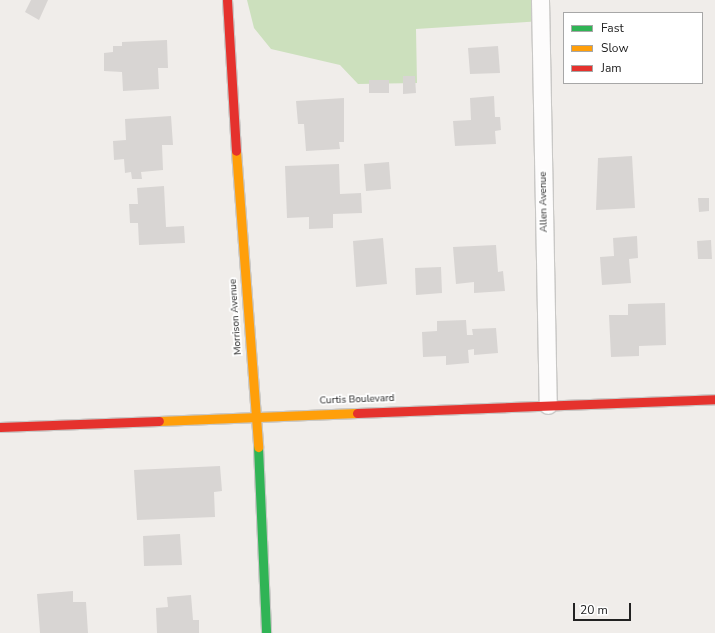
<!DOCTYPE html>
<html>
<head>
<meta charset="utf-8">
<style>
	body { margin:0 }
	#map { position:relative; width:715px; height:633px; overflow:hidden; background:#f0edea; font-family:"Nunito Sans",sans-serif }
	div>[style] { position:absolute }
	.forest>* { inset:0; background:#cce0bd }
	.building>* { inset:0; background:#d8d5d3 }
	.roads { filter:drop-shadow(1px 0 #c9c8c6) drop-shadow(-1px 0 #c9c8c6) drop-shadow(0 1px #c9c8c6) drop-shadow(0 -1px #c9c8c6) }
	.street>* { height:17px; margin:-8.5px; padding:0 8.5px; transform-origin:8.5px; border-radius:8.5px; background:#fdfcfc }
	.fast>* { height:9px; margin:-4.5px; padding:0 4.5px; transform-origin:4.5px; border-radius:4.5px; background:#30b455 }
	.slow>* { height:9px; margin:-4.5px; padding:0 4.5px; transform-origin:4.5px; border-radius:4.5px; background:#ff9f0a }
	.jam>* { height:9px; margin:-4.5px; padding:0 4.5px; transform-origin:4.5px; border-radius:4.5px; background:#e5322d }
	span { translate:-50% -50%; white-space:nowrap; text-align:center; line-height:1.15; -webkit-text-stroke:3.5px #fff; paint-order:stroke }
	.street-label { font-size:10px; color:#222 }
	.legend { position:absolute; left:563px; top:12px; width:140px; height:72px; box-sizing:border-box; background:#fff; border:1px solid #a7a7a7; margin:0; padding:5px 7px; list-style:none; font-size:12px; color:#222 }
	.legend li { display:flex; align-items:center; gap:8px; height:20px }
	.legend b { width:20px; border:1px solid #a7a7a7 }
	.scale { position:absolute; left:573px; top:603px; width:58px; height:18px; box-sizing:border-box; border:2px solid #222; border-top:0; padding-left:5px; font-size:12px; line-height:14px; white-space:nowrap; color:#222; -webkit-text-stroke:3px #fff; paint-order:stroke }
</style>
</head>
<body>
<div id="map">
	<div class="forest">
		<i style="clip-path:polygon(247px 0,543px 0,542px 21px,416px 29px,417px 83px,358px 84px,340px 65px,271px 49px,254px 28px)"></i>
	</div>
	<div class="building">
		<i style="clip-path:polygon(31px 0,48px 0,39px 20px,25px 12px)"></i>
		<i style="clip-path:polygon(167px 40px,168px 68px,158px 68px,159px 89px,123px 91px,122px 72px,104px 71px,104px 53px,113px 52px,113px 46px,122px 46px,122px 42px)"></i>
		<i style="clip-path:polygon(498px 46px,500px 73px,470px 74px,468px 48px)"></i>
		<i style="clip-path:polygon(403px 76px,415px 76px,416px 93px,403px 94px)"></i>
		<i style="clip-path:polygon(369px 80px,389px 80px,389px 93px,369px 93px)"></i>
		<i style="clip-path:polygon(494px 96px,495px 117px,500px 117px,501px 130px,495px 131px,496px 144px,455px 146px,453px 121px,471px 120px,470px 98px)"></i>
		<i style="clip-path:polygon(344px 98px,344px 142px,339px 142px,340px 149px,306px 151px,304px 124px,298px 124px,296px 101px)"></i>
		<i style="clip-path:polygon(171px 116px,173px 145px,162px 145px,163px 170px,141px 172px,142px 179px,132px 179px,131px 172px,125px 173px,124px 159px,114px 160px,113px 141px,126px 140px,125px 119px)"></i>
		<i style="clip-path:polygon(632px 156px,635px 208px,596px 210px,598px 158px)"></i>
		<i style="clip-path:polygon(389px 162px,391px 189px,366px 191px,364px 164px)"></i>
		<i style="clip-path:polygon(339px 164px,340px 194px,361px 193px,362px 213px,333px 214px,333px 228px,309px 229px,309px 217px,287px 218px,285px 166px)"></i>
		<i style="clip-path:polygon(164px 186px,166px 227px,184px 226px,185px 243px,139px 245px,138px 223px,130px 223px,129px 204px,138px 204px,137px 188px)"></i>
		<i style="clip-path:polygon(698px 198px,709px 198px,709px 211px,699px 212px)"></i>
		<i style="clip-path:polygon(637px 236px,638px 258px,629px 259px,631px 283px,602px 285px,600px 257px,614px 256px,613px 238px)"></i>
		<i style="clip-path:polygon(383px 238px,387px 284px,356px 287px,353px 241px)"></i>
		<i style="clip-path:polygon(711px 240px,712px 259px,698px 259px,697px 241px)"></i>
		<i style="clip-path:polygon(496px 245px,498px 272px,503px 271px,505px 291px,474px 293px,474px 282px,456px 284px,453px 247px)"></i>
		<i style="clip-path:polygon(441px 267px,442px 293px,416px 295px,415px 268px)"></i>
		<i style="clip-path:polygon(665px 303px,666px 345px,639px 346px,639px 356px,611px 357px,609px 315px,628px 315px,628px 304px)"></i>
		<i style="clip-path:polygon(466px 320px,467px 335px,473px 335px,472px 329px,496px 328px,498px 353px,474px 355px,474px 349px,468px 350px,469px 363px,446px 365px,446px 356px,423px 357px,422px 332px,437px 331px,437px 321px)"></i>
		<i style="clip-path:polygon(220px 466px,222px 491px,214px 492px,215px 517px,137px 520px,134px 470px)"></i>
		<i style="clip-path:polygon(180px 534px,182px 565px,144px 566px,143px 536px)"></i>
		<i style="clip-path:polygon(73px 591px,73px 602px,86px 602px,88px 633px,40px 633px,37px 594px)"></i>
		<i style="clip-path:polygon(191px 595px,193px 620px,199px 620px,199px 633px,157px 633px,156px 608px,168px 607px,167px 597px)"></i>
	</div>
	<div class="roads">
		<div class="street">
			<i style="left:540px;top:0;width:405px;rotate:88.9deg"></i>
		</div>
		<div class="fast">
			<i style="left:258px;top:447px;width:186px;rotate:87.5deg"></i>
		</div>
		<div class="slow">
			<i style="left:236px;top:151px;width:297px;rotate:85.7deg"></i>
			<i style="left:159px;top:421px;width:198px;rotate:-2.3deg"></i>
		</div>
		<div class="jam">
			<i style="left:227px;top:0;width:151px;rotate:86.6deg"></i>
			<i style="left:357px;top:413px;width:358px;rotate:-2.2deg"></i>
			<i style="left:0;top:427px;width:159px;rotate:-2.2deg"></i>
		</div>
	</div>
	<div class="street-label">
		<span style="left:544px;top:202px;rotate:-91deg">Allen Avenue</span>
		<span style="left:236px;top:317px;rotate:-94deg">Morrison Avenue</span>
		<span style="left:357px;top:400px;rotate:-2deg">Curtis Boulevard</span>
	</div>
	<ul class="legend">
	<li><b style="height:5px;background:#30b455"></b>Fast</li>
	<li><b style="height:5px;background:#ff9f0a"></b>Slow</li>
	<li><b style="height:5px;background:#e5322d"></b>Jam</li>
	</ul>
	<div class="scale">20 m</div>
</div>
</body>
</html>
